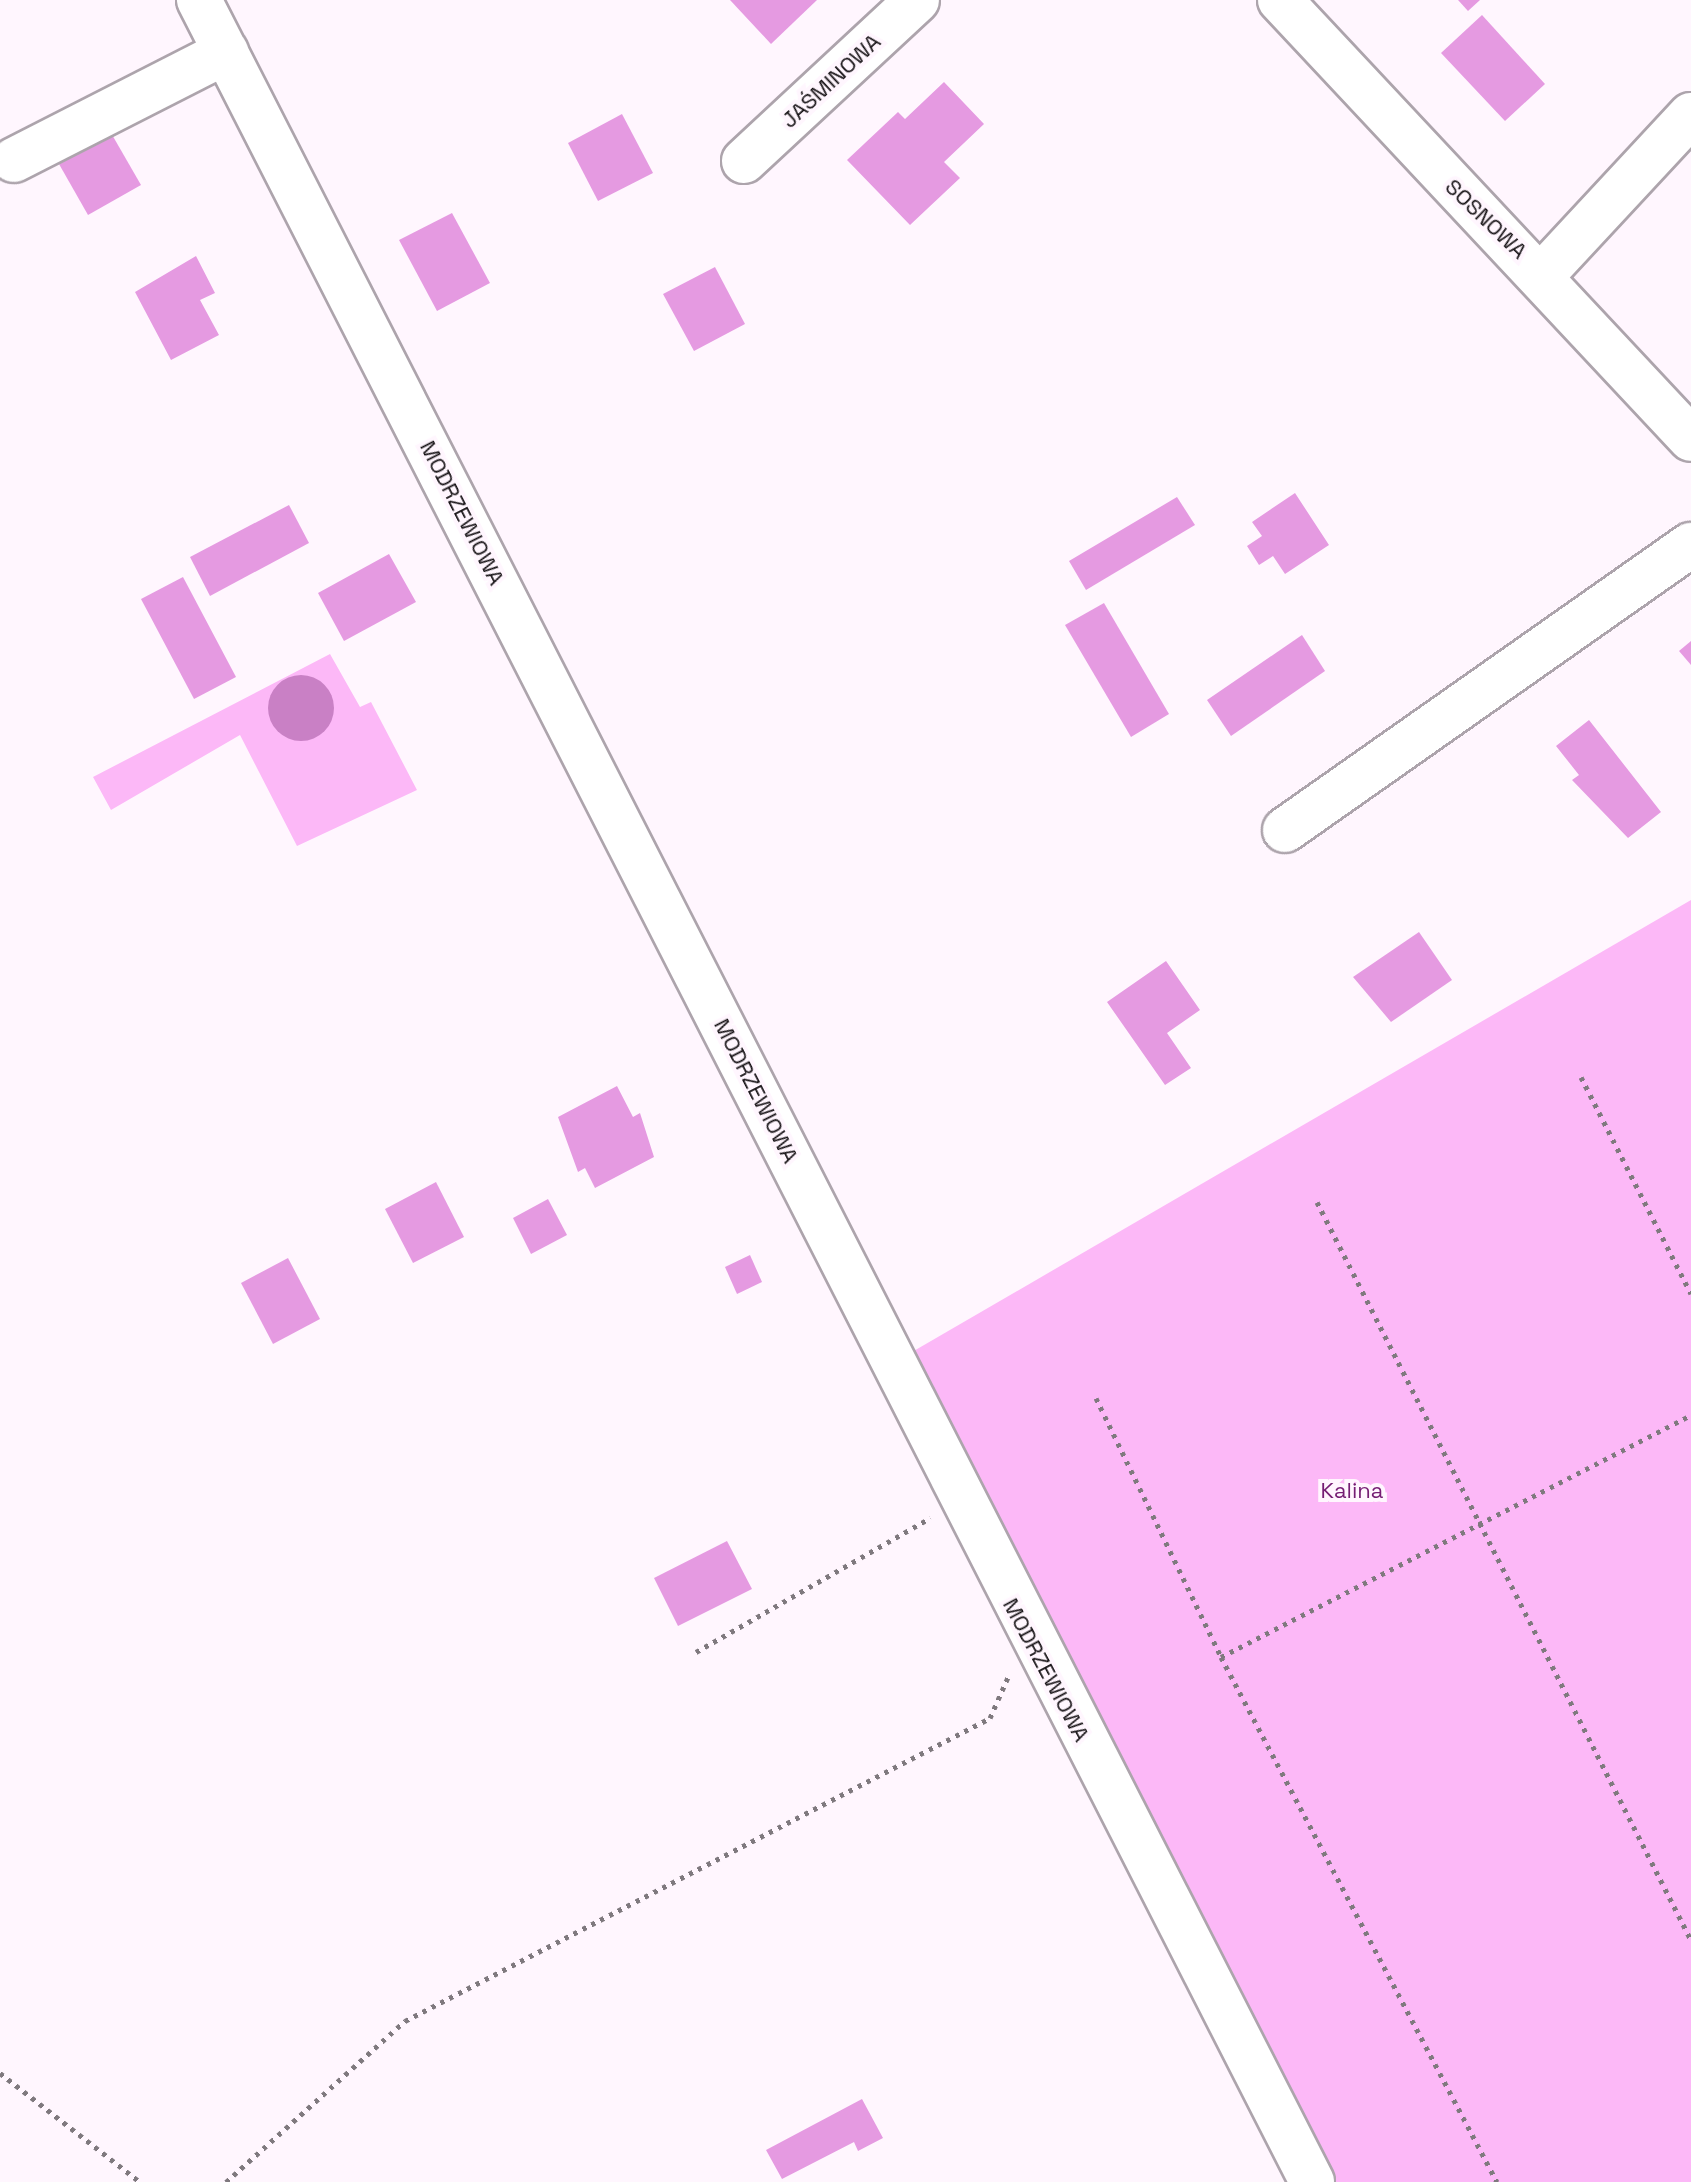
<!DOCTYPE html>
<html>
<head>
<meta charset="utf-8">
<style>
	body { margin:0 }
	#map { position:relative; width:1691px; height:2182px; overflow:hidden; background:#fff6fe; font-family:"Space Grotesk",sans-serif }
	div>[style] { position:absolute }
	.green>* { inset:0; background:#fcb8f7 }
	.water>* { inset:0; background:#c980c5 }
	.round { border-radius:50% }
	.building>* { inset:0; background:#e59ae1 }
	.path>* { height:5px; margin-top:-2.5px; transform-origin:0; background:repeating-linear-gradient(90deg,#7f797e 0 4px,transparent 0 10px) }
	.roads { filter:drop-shadow(2px 0 #ada4ac) drop-shadow(-2px 0 #ada4ac) drop-shadow(0 2px #ada4ac) drop-shadow(0 -2px #ada4ac) }
	.minor>* { height:44px; margin:-22px; padding:0 22px; transform-origin:22px; border-radius:22px; background:#fff }
	span { translate:-50% -50%; white-space:nowrap; text-align:center; line-height:1.15; -webkit-text-stroke:8px #fff6fe; paint-order:stroke }
	.street-label { font-size:22px; color:#161215 }
	.park-label { font-size:22px; color:#751d73 }
</style>
</head>
<body>
<div id="map">
	<div class="green">
		<i style="clip-path:polygon(330px 654px,360px 707px,371px 702px,417px 790px,297px 846px,240px 735px,111px 810px,93px 777px)"></i>
		<i style="clip-path:polygon(1691px 900px,1691px 2182px,1332px 2182px,912px 1352px)"></i>
	</div>
	<div class="water">
		<i class="round" style="left:268px;top:675px;width:66px;height:66px"></i>
	</div>
	<div class="building">
		<i style="clip-path:polygon(730px 0,817px 0,771px 44px)"></i>
		<i style="clip-path:polygon(1458px 0,1480px 0,1468px 11px)"></i>
		<i style="clip-path:polygon(1482px 15px,1545px 84px,1505px 121px,1441px 53px)"></i>
		<i style="clip-path:polygon(944px 82px,984px 124px,944px 162px,960px 178px,910px 225px,847px 160px,898px 112px,905px 119px)"></i>
		<i style="clip-path:polygon(622px 114px,653px 173px,598px 201px,568px 143px)"></i>
		<i style="clip-path:polygon(107px 126px,141px 185px,88px 215px,55px 157px)"></i>
		<i style="clip-path:polygon(452px 213px,490px 283px,437px 311px,399px 240px)"></i>
		<i style="clip-path:polygon(196px 256px,215px 293px,200px 300px,219px 335px,171px 360px,135px 292px)"></i>
		<i style="clip-path:polygon(715px 267px,745px 324px,694px 351px,663px 294px)"></i>
		<i style="clip-path:polygon(1295px 493px,1329px 545px,1285px 574px,1273px 556px,1259px 565px,1247px 546px,1262px 536px,1252px 522px)"></i>
		<i style="clip-path:polygon(1177px 497px,1195px 525px,1086px 590px,1069px 561px)"></i>
		<i style="clip-path:polygon(289px 505px,309px 543px,210px 596px,190px 557px)"></i>
		<i style="clip-path:polygon(389px 554px,416px 602px,344px 641px,318px 593px)"></i>
		<i style="clip-path:polygon(183px 577px,236px 677px,194px 699px,141px 599px)"></i>
		<i style="clip-path:polygon(1104px 603px,1169px 714px,1131px 737px,1065px 625px)"></i>
		<i style="clip-path:polygon(1302px 635px,1325px 671px,1231px 736px,1207px 700px)"></i>
		<i style="clip-path:polygon(1691px 641px,1691px 665px,1679px 651px)"></i>
		<i style="clip-path:polygon(1589px 720px,1661px 812px,1628px 838px,1572px 780px,1579px 775px,1556px 746px)"></i>
		<i style="clip-path:polygon(1419px 932px,1452px 980px,1391px 1022px,1353px 977px)"></i>
		<i style="clip-path:polygon(1166px 961px,1200px 1010px,1167px 1033px,1191px 1068px,1165px 1085px,1107px 1002px)"></i>
		<i style="clip-path:polygon(617px 1086px,633px 1117px,640px 1113px,654px 1157px,595px 1188px,585px 1168px,578px 1172px,558px 1117px)"></i>
		<i style="clip-path:polygon(436px 1182px,464px 1237px,413px 1263px,385px 1209px)"></i>
		<i style="clip-path:polygon(548px 1199px,567px 1235px,531px 1254px,513px 1218px)"></i>
		<i style="clip-path:polygon(750px 1255px,762px 1282px,737px 1294px,725px 1267px)"></i>
		<i style="clip-path:polygon(288px 1258px,320px 1319px,273px 1344px,241px 1283px)"></i>
		<i style="clip-path:polygon(727px 1541px,752px 1589px,678px 1626px,654px 1578px)"></i>
		<i style="clip-path:polygon(862px 2099px,883px 2138px,858px 2151px,854px 2142px,782px 2179px,766px 2150px)"></i>
	</div>
	<div class="path">
		<i style="left:1581px;top:1077px;width:243px;rotate:63.1deg"></i>
		<i style="left:1317px;top:1202px;width:827px;rotate:63.13deg"></i>
		<i style="left:1096px;top:1398px;width:288px;rotate:64.2deg"></i>
		<i style="left:1221px;top:1657px;width:593px;rotate:62.27deg"></i>
		<i style="left:696px;top:1652px;width:270px;rotate:-29.8deg"></i>
		<i style="left:1221px;top:1657px;width:529px;rotate:-27.24deg"></i>
		<i style="left:0;top:2073px;width:177px;rotate:37.9deg"></i>
		<i style="left:226px;top:2182px;width:241px;rotate:-42deg"></i>
		<i style="left:405px;top:2021px;width:659px;rotate:-27.38deg"></i>
		<i style="left:990px;top:1718px;width:47px;rotate:-66.2deg"></i>
	</div>
	<div class="roads">
		<div class="minor">
			<i style="left:199px;top:0;width:2449px;rotate:62.97deg"></i>
			<i style="left:1280px;top:0;width:601px;rotate:46.89deg"></i>
			<i style="left:14px;top:160px;width:238px;rotate:-27deg"></i>
			<i style="left:744px;top:161px;width:236px;rotate:-42.9deg"></i>
			<i style="left:1543px;top:274px;width:217px;rotate:-47.1deg"></i>
			<i style="left:1285px;top:830px;width:496px;rotate:-35.1deg"></i>
		</div>
	</div>
	<div class="street-label">
		<span style="left:831px;top:81px;rotate:-43deg">JAŚMINOWA</span>
		<span style="left:1486px;top:219px;rotate:44deg">SOSNOWA</span>
		<span style="left:462px;top:513px;rotate:63deg">MODRZEWIOWA</span>
		<span style="left:756px;top:1091px;rotate:63deg">MODRZEWIOWA</span>
		<span style="left:1046px;top:1670px;rotate:62deg">MODRZEWIOWA</span>
	</div>
	<div class="park-label">
		<span style="left:1352px;top:1491px">Kalina</span>
	</div>
</div>
</body>
</html>
